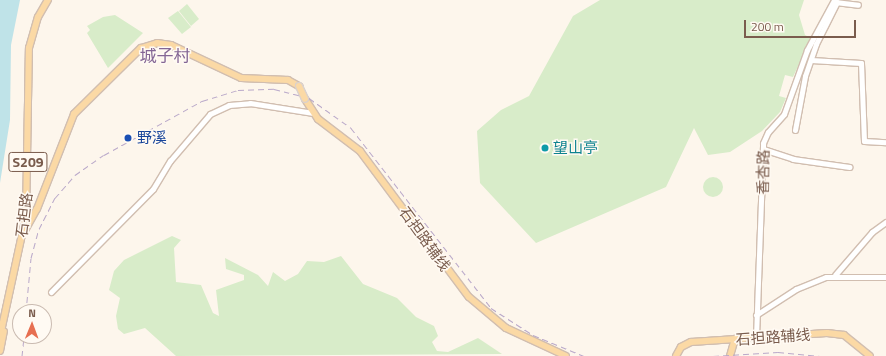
<!DOCTYPE html>
<html>
<head>
<meta charset="utf-8">
<style>
	body { margin:0 }
	#map { position:relative; width:886px; height:356px; overflow:hidden; background:#fdf6ec; font-family:"Titillium Web","Noto Sans SC",sans-serif }
	div>[style] { position:absolute }
	.green>* { inset:0; background:#d8ecc9 }
	.round { border-radius:50% }
	.water>* { inset:0; background:#bfe3e8 }
	.roads { filter:drop-shadow(1px 0 #d1beb0) drop-shadow(-1px 0 #d1beb0) drop-shadow(0 1px #d1beb0) drop-shadow(0 -1px #d1beb0) }
	.minor>* { height:5px; margin:-2.5px; padding:0 2.5px; transform-origin:2.5px; border-radius:2.5px; background:#fff }
	.major>* { height:6px; margin:-3px; padding:0 3px; transform-origin:3px; border-radius:3px; background:#fbd9a5 }
	.rail>* { height:1px; margin-top:-0.5px; transform-origin:0; background:repeating-linear-gradient(90deg,#b9a8c9 0 6px,transparent 0 10px) }
	.bridges { filter:drop-shadow(1px 0 #dad1cd) drop-shadow(-1px 0 #dad1cd) drop-shadow(0 1px #dad1cd) drop-shadow(0 -1px #dad1cd) }
	.major-bridge>* { height:6px; margin:-3px; padding:0 3px; transform-origin:3px; border-radius:3px; background:#fbd9a5 }
	.dots>* { width:11px; height:11px; translate:-50% -50%; box-sizing:border-box; border:2px solid #fffaf3; border-radius:50% }
	span { translate:-50% -50%; white-space:nowrap; text-align:center; line-height:1.15; -webkit-text-stroke:3px #fffaf3; paint-order:stroke }
	.shield-label span { padding:1px 3px; background:#fffaf3; border:1px solid; border-radius:3px; -webkit-text-stroke-width:0 }
	.shield-label { font-size:14px; color:#7a5c4d; font-weight:700 }
	.transit-label { font-size:15px; color:#164399 }
	.left { translate:0 -50%; text-align:left }
	.culture-label { font-size:15px; color:#0d838f }
	.street-label { font-size:15px; color:#7a5c4d }
	.quarter-label { font-size:17px; color:#846695 }
	.north { position:absolute; left:12px; top:304px; width:40px; height:40px; box-sizing:border-box; background:#fffaf3; border:1px solid #cabbb1; border-radius:50%; rotate:1deg; font-size:11px; font-weight:700; line-height:16px; text-align:center; color:#7a5c4d }
	.north::after { content:''; display:block; margin:auto; width:14px; height:18px; background:#e76f51; clip-path:polygon(50% 0,100% 100%,50% 72%,0 100%) }
	.scale { position:absolute; left:744px; top:20px; width:112px; height:18px; box-sizing:border-box; border:2px solid #7a5c4d; border-top:0; padding-left:5px; font-size:12px; line-height:14px; white-space:nowrap; color:#7a5c4d; -webkit-text-stroke:3px #fffaf3; paint-order:stroke }
</style>
</head>
<body>
<div id="map">
	<div class="green">
		<i style="clip-path:polygon(600px 0,804px 0,799px 15px,805px 35px,811px 38px,793px 77px,785px 75px,779px 96px,786px 98px,780px 112px,762px 131px,730px 152px,708px 155px,694px 128px,666px 187px,536px 243px,480px 183px,477px 131px,501px 110px,529px 96px,573px 16px)"></i>
		<i style="clip-path:polygon(187px 4px,199px 19px,191px 26px,179px 11px)"></i>
		<i style="clip-path:polygon(178px 11px,191px 27px,182px 34px,168px 18px)"></i>
		<i style="clip-path:polygon(115px 15px,143px 33px,108px 68px,87px 33px,90px 30px,87px 26px,103px 17px)"></i>
		<i class="round" style="left:703px;top:177px;width:20px;height:20px"></i>
		<i style="clip-path:polygon(172px 236px,181px 240px,174px 248px,176px 282px,201px 285px,213px 313px,219px 316px,216px 290px,244px 280px,244px 275px,226px 269px,225px 258px,258px 275px,268px 286px,273px 272px,285px 281px,298px 274px,307px 261px,324px 262px,341px 256px,363px 284px,397px 298px,416px 317px,434px 326px,438px 336px,432px 342px,437px 351px,448px 352px,478px 338px,502px 354px,176px 356px,145px 328px,124px 334px,118px 329px,116px 316px,120px 298px,109px 290px,114px 271px,124px 260px)"></i>
	</div>
	<div class="water">
		<i style="clip-path:polygon(0 0,20px 0,11px 45px,10px 120px,0 183px)"></i>
	</div>
	<div class="roads">
		<div class="minor">
			<i style="left:835px;top:2px;width:23px;rotate:7deg"></i>
			<i style="left:811px;top:60px;width:50px;rotate:3.4deg"></i>
			<i style="left:861px;top:63px;width:78px;rotate:87.8deg"></i>
			<i style="left:864px;top:141px;width:22px;rotate:3deg"></i>
			<i style="left:795px;top:130px;width:55px;rotate:-79.5deg"></i>
			<i style="left:805px;top:76px;width:34px;rotate:-71deg"></i>
			<i style="left:816px;top:44px;width:47px;rotate:-63.4deg"></i>
			<i style="left:763px;top:149px;width:32px;rotate:18deg"></i>
			<i style="left:793px;top:159px;width:57px;rotate:8.1deg"></i>
			<i style="left:835px;top:275px;width:57px;rotate:-49.3deg"></i>
			<i style="left:872px;top:232px;width:17px;rotate:-36deg"></i>
			<i style="left:51px;top:292px;width:145px;rotate:-45.3deg"></i>
			<i style="left:153px;top:189px;width:33px;rotate:-59deg"></i>
			<i style="left:170px;top:161px;width:62px;rotate:-49.6deg"></i>
			<i style="left:210px;top:114px;width:21px;rotate:-25deg"></i>
			<i style="left:229px;top:105px;width:21px;rotate:-5deg"></i>
			<i style="left:250px;top:103px;width:64px;rotate:9deg"></i>
			<i style="left:756px;top:315px;width:48px;rotate:-33deg"></i>
			<i style="left:796px;top:289px;width:32px;rotate:-22deg"></i>
			<i style="left:826px;top:277px;width:60px"></i>
			<i style="left:756px;top:337px;width:194px;rotate:-87.9deg"></i>
			<i style="left:763px;top:143px;width:12px;rotate:-66deg"></i>
			<i style="left:768px;top:132px;width:24px;rotate:-48deg"></i>
			<i style="left:784px;top:114px;width:68px;rotate:-70.2deg"></i>
			<i style="left:807px;top:50px;width:57px;rotate:-61.6deg"></i>
		</div>
		<div class="major">
			<i style="left:305px;top:99px;width:24px;rotate:57deg"></i>
			<i style="left:318px;top:119px;width:53px;rotate:37.3deg"></i>
			<i style="left:360px;top:151px;width:182px;rotate:53.3deg"></i>
			<i style="left:469px;top:297px;width:48px;rotate:40deg"></i>
			<i style="left:506px;top:328px;width:66px;rotate:25deg"></i>
			<i style="left:24px;top:232px;width:26px;rotate:-61deg"></i>
			<i style="left:37px;top:209px;width:102px;rotate:-68.7deg"></i>
			<i style="left:74px;top:114px;width:94px;rotate:-44.6deg"></i>
			<i style="left:141px;top:48px;width:17px;rotate:-17deg"></i>
			<i style="left:157px;top:43px;width:14px;rotate:8deg"></i>
			<i style="left:171px;top:45px;width:77px;rotate:25.2deg"></i>
			<i style="left:241px;top:78px;width:47px;rotate:2.4deg"></i>
			<i style="left:288px;top:80px;width:13px;rotate:29deg"></i>
			<i style="left:0;top:336px;width:123px;rotate:-77.8deg"></i>
			<i style="left:26px;top:216px;width:168px;rotate:-89deg"></i>
			<i style="left:29px;top:48px;width:32px;rotate:-74deg"></i>
			<i style="left:38px;top:17px;width:20px;rotate:-60deg"></i>
			<i style="left:0;top:351px;width:20px;rotate:-79deg"></i>
			<i style="left:676px;top:356px;width:10px;rotate:-61deg"></i>
			<i style="left:681px;top:347px;width:11px;rotate:-27deg"></i>
			<i style="left:691px;top:342px;width:136px;rotate:-3.8deg"></i>
			<i style="left:827px;top:333px;width:17px;rotate:7deg"></i>
			<i style="left:844px;top:335px;width:33px;rotate:39deg"></i>
			<i style="left:730px;top:356px;width:18px;rotate:-74deg"></i>
		</div>
	</div>
	<div class="rail">
		<i style="left:26px;top:312px;width:54px;rotate:-84.7deg"></i>
		<i style="left:31px;top:258px;width:30px;rotate:-75deg"></i>
		<i style="left:39px;top:229px;width:35px;rotate:-63deg"></i>
		<i style="left:55px;top:198px;width:30px;rotate:-49deg"></i>
		<i style="left:75px;top:175px;width:35px;rotate:-35deg"></i>
		<i style="left:104px;top:155px;width:112px;rotate:-28.9deg"></i>
		<i style="left:202px;top:101px;width:38px;rotate:-17deg"></i>
		<i style="left:238px;top:90px;width:36px;rotate:-2deg"></i>
		<i style="left:274px;top:89px;width:36px;rotate:14deg"></i>
		<i style="left:309px;top:98px;width:52px;rotate:35.5deg"></i>
		<i style="left:351px;top:128px;width:228px;rotate:52.1deg"></i>
		<i style="left:491px;top:308px;width:50px;rotate:32.7deg"></i>
		<i style="left:533px;top:335px;width:55px;rotate:22.4deg"></i>
		<i style="left:22px;top:356px;width:20px;rotate:-84deg"></i>
		<i style="left:713px;top:356px;width:65px;rotate:-3.5deg"></i>
		<i style="left:778px;top:352px;width:42px;rotate:5.4deg"></i>
	</div>
	<div class="bridges">
		<div class="major-bridge">
			<i style="left:299px;top:86px;width:14px;rotate:65deg"></i>
		</div>
	</div>
	<div class="dots">
		<i style="left:128px;top:138px;background:#1a4fb4"></i>
		<i style="left:545px;top:148px;background:#0f9aa8"></i>
	</div>
	<div class="shield-label">
		<span style="left:28px;top:162px">S209</span>
	</div>
	<div class="transit-label">
		<span class="left" style="left:137px;top:138px">野溪</span>
	</div>
	<div class="culture-label">
		<span class="left" style="left:553px;top:148px">望山亭</span>
	</div>
	<div class="street-label">
		<span style="left:763px;top:172px;rotate:-89deg">香杏路</span>
		<span style="left:24px;top:215px;rotate:-83deg">石担路</span>
		<span style="left:425px;top:239px;rotate:54deg">石担路辅线</span>
		<span style="left:773px;top:337px;rotate:-4deg">石担路辅线</span>
	</div>
	<div class="quarter-label">
		<span style="left:165px;top:57px">城子村</span>
	</div>
	<div class="north">N</div>
	<div class="scale">200 m</div>
</div>
</body>
</html>
